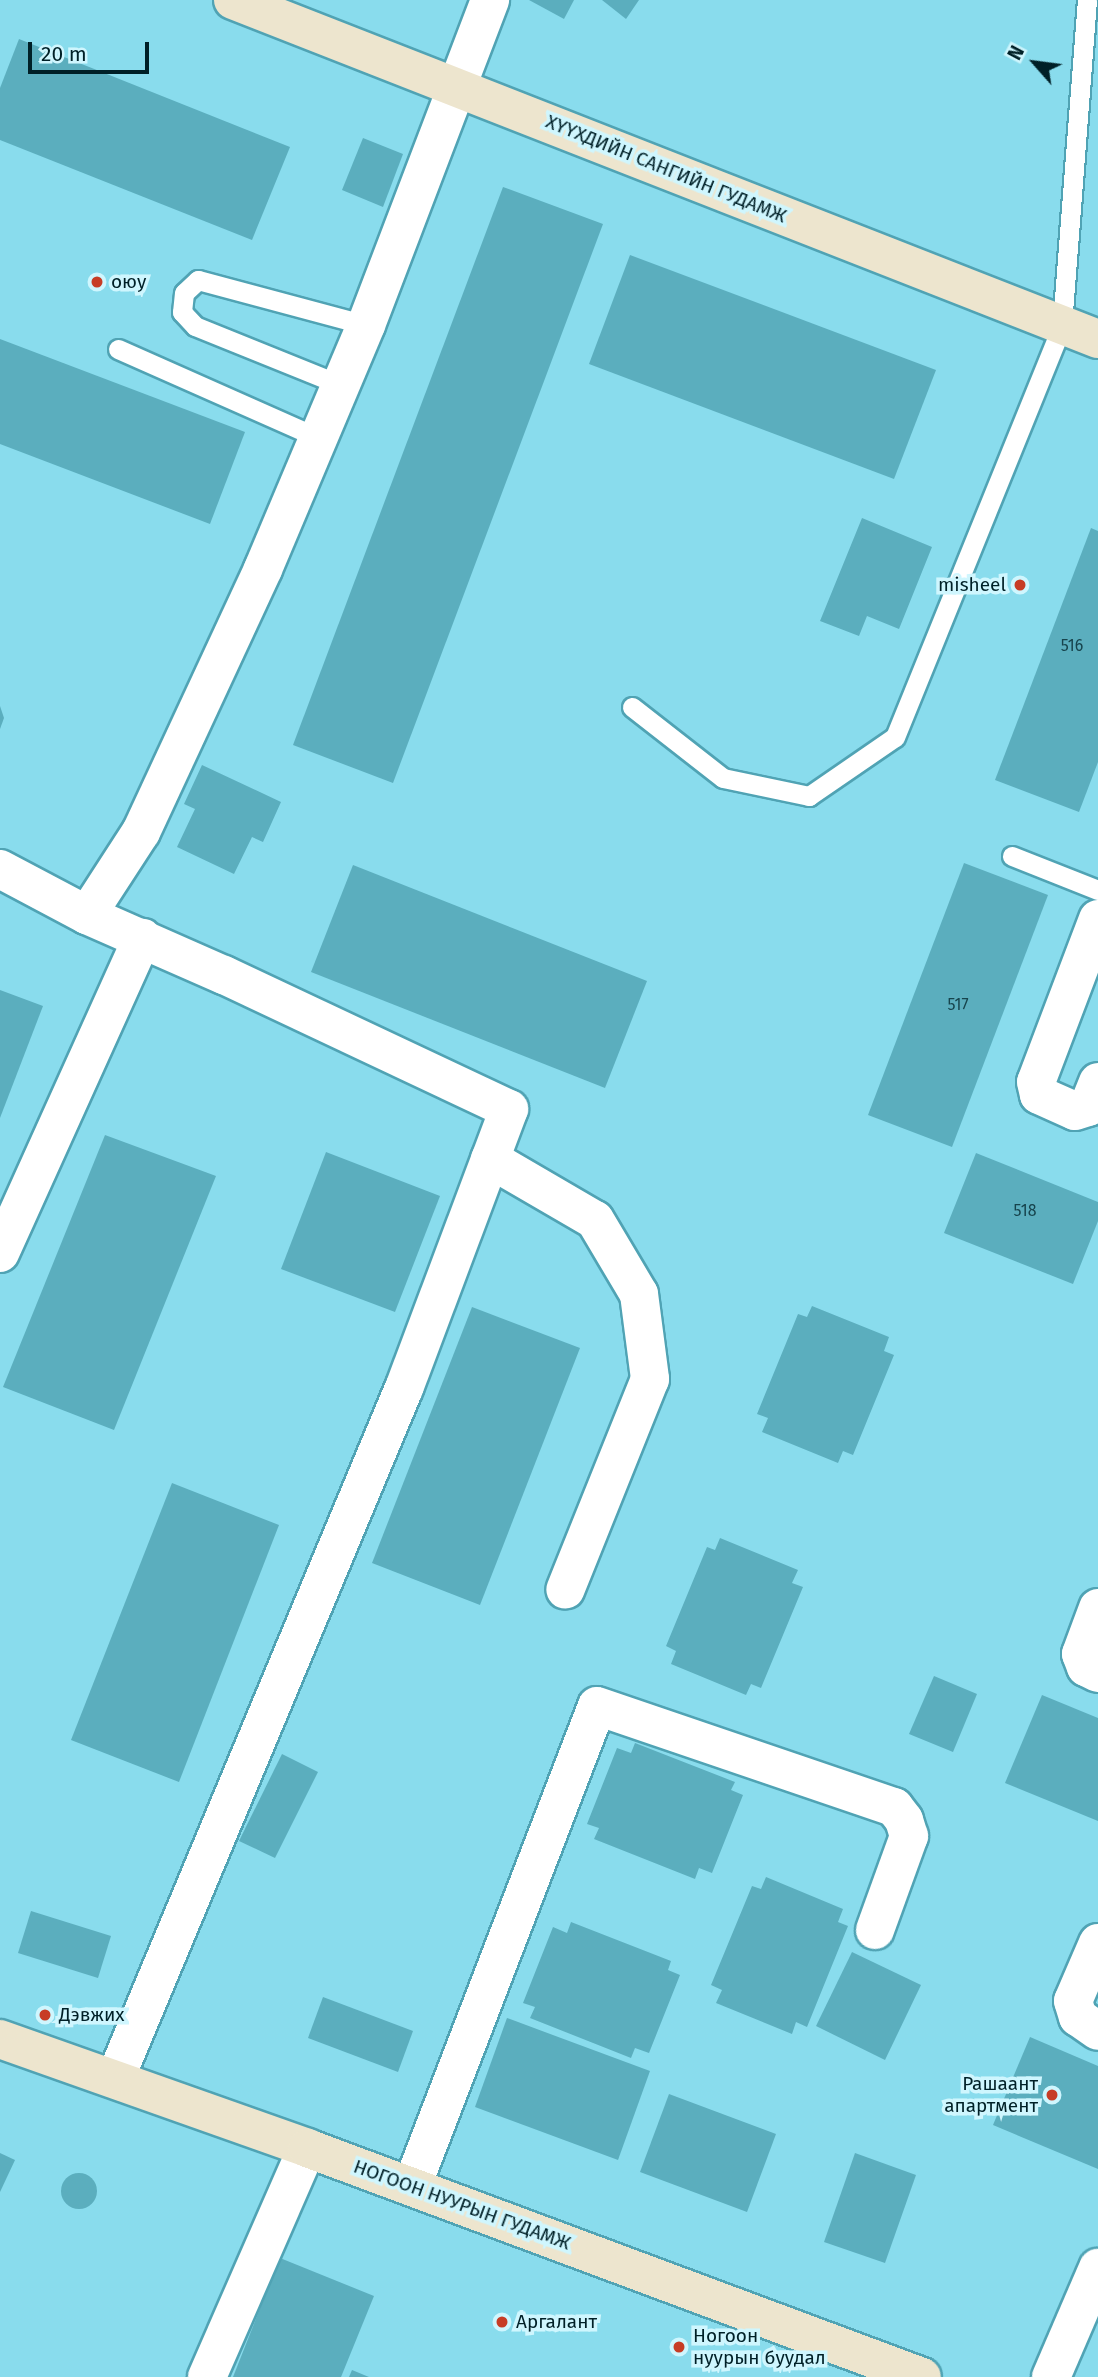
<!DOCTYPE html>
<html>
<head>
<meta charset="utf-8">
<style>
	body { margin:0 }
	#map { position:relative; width:1098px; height:2377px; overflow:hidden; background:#89dced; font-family:"Fira Sans",sans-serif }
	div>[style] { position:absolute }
	.building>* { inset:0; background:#5baebe }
	.round { border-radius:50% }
	.roads { filter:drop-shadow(2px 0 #50a3b4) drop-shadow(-2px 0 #50a3b4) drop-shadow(0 2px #50a3b4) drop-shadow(0 -2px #50a3b4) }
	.lane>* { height:19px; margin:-9.5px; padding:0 9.5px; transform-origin:9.5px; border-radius:9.5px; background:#fff }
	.street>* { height:38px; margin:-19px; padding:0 19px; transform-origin:19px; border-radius:19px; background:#fff }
	.secondary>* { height:38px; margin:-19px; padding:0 19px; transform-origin:19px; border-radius:19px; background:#ede5ce }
	.dots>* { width:19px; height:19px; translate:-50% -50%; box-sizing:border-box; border:4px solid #cff6fe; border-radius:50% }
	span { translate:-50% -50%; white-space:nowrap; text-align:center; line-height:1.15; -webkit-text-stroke:7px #cff6fe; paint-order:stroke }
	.number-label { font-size:16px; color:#17444d }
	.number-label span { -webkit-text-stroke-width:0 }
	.street-label { font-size:19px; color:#002027 }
	.poi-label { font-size:19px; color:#002027 }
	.left { translate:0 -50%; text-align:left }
	.right { translate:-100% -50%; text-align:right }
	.north { position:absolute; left:1000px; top:28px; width:70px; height:70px; -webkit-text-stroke:5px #cff6fe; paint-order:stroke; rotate:298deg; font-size:19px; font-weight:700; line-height:28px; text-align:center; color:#002027 }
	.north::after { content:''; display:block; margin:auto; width:24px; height:32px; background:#002027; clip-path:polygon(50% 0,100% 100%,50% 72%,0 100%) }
	.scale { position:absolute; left:28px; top:42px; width:121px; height:32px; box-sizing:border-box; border:4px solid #002027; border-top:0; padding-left:9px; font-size:21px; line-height:24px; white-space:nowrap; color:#002027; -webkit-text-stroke:5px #cff6fe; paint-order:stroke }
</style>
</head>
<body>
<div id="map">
	<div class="building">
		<i style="clip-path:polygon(529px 0,574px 0,564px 19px)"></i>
		<i style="clip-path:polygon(602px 0,639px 0,626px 19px)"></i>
		<i style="clip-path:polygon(19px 39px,290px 147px,252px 240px,0 140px,0 88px)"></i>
		<i style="clip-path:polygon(363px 138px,403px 154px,383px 207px,342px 190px)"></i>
		<i style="clip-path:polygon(503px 187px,603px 224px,393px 783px,293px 745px)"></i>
		<i style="clip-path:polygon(630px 255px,936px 370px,894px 479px,589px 364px)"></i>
		<i style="clip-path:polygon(0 339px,245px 432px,210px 524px,0 444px)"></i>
		<i style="clip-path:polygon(862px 518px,932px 547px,899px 629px,867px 616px,859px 636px,820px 621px)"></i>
		<i style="clip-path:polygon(1091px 528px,1098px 531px,1098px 762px,1079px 812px,995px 780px)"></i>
		<i style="clip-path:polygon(0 706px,4px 718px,0 729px)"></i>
		<i style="clip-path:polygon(202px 765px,281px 802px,263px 842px,252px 837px,234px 874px,177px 847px,195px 809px,184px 804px)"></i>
		<i style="clip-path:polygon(964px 863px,1048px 895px,952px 1147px,868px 1115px)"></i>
		<i style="clip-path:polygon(353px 865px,647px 981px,605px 1088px,311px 972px)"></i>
		<i style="clip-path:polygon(0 990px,43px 1006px,0 1118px)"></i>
		<i style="clip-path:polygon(105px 1135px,216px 1176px,114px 1430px,3px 1387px)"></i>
		<i style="clip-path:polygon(326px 1152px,440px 1196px,395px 1312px,281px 1269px)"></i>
		<i style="clip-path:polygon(976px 1153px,1098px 1202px,1098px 1221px,1073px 1284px,944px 1233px)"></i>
		<i style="clip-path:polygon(812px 1306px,889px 1337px,884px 1351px,894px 1355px,853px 1455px,843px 1451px,838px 1463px,762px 1432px,768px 1418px,757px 1414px,798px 1314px,807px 1317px)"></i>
		<i style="clip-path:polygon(472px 1307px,580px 1348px,480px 1605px,372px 1563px)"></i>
		<i style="clip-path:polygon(172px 1483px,279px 1525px,179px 1782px,71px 1740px)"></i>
		<i style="clip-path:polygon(720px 1538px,798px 1570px,792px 1583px,803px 1587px,761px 1688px,751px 1684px,746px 1695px,671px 1664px,676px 1651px,666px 1646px,707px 1547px,715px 1550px)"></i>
		<i style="clip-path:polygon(934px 1676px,977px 1694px,953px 1752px,909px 1734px)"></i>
		<i style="clip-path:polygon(1042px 1695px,1098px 1718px,1098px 1821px,1005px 1783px)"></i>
		<i style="clip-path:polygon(635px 1743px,735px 1782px,731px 1790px,743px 1795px,712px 1873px,699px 1868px,695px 1879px,594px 1839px,599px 1828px,587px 1824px,617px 1748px,631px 1753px)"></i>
		<i style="clip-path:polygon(282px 1754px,318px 1772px,275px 1858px,239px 1841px)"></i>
		<i style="clip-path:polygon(766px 1877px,843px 1909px,838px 1922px,848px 1926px,807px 2027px,796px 2022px,792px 2034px,716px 2003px,722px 1990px,711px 1985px,752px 1886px,761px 1889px)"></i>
		<i style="clip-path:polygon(31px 1911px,111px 1936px,98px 1978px,18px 1953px)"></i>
		<i style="clip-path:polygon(571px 1922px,671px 1961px,668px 1970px,680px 1975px,649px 2053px,635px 2048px,631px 2058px,530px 2018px,535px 2007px,523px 2003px,553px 1927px,567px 1933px)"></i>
		<i style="clip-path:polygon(852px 1952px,921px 1985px,885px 2060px,816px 2026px)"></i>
		<i style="clip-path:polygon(323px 1997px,413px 2031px,398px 2072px,308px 2038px)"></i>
		<i style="clip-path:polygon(507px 2018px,650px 2071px,618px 2160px,475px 2107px)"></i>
		<i style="clip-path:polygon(1030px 2037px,1098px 2066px,1098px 2169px,993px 2125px)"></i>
		<i style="clip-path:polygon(669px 2094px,776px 2134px,747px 2212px,640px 2172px)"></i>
		<i style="clip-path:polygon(0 2153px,15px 2160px,0 2192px)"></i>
		<i style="clip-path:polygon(855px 2153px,916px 2175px,885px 2263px,824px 2242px)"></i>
		<i class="round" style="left:61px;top:2173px;width:36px;height:36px"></i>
		<i style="clip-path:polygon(280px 2258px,374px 2296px,341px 2377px,233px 2377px)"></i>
		<i style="clip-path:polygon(352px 2370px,369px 2377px,349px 2377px)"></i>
	</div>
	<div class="roads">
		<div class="lane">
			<i style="left:118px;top:349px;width:220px;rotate:23.9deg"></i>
			<i style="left:341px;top:385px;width:157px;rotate:-158deg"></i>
			<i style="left:195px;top:326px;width:19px;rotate:-133deg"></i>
			<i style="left:182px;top:312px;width:19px;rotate:-84deg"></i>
			<i style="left:184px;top:293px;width:19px;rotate:-43deg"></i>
			<i style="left:198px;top:280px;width:174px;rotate:15deg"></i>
			<i style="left:632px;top:707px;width:115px;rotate:38deg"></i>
			<i style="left:723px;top:778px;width:88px;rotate:11.8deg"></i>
			<i style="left:809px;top:796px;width:104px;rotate:-34.5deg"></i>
			<i style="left:895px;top:737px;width:445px;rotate:-67.9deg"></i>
			<i style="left:1062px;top:325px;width:326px;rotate:-85.6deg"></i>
			<i style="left:1012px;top:856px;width:92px;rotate:21.6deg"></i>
		</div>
		<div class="street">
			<i style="left:0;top:869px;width:98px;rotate:27.9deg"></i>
			<i style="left:87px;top:915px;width:150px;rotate:23.7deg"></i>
			<i style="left:224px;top:975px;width:315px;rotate:25.2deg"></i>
			<i style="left:509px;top:1109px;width:298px;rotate:110.6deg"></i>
			<i style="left:404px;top:1388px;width:749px;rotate:112.7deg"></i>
			<i style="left:87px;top:915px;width:99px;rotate:-57deg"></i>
			<i style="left:141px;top:832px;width:290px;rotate:-65.1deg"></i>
			<i style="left:263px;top:569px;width:265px;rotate:-67.1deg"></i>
			<i style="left:366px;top:325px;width:348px;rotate:-69.1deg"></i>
			<i style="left:1098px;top:919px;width:174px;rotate:110.8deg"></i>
			<i style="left:1036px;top:1082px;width:13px;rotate:77deg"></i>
			<i style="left:1039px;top:1095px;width:39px;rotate:24deg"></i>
			<i style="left:1075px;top:1111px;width:14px;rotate:-17deg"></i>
			<i style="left:1088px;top:1107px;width:27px;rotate:-68deg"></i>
			<i style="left:490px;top:1159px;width:121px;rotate:30.2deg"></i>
			<i style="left:595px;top:1220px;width:86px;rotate:59.3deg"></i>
			<i style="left:639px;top:1294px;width:86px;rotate:82.6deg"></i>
			<i style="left:650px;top:1379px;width:227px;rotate:111.9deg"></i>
			<i style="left:0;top:1253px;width:346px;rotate:-65.7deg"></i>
			<i style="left:1098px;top:1608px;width:49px;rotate:110.3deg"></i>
			<i style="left:1081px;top:1654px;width:14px;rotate:69deg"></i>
			<i style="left:1086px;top:1667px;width:13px;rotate:27deg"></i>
			<i style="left:1098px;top:1943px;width:63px;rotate:113.3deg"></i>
			<i style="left:1073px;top:2001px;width:17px;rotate:73deg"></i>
			<i style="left:1078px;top:2017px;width:24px;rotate:35deg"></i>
			<i style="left:412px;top:2186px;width:514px;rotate:-68.92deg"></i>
			<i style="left:597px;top:1706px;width:314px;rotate:18.8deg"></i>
			<i style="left:894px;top:1807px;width:16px;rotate:52deg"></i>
			<i style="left:904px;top:1820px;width:17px;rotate:73deg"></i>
			<i style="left:909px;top:1836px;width:100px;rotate:109.9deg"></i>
			<i style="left:207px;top:2377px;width:250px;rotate:-66.4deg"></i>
			<i style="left:1051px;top:2377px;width:119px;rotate:-66.7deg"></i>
		</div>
		<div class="secondary">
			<i style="left:233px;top:0;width:929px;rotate:21.4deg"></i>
			<i style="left:0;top:2039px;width:326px;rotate:19.5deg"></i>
			<i style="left:307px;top:2148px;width:656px;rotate:20.42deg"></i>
		</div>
	</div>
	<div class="dots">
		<i style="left:97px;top:282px;background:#c73c25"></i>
		<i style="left:1020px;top:585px;background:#c73c25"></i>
		<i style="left:45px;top:2015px;background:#c73c25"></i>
		<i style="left:1052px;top:2095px;background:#c73c25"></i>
		<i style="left:502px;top:2322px;background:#c73c25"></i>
		<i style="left:679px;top:2347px;background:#c73c25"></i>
	</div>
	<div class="number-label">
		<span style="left:1072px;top:646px">516</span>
		<span style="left:958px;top:1005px">517</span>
		<span style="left:1025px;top:1211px">518</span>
	</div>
	<div class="street-label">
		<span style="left:666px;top:169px;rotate:22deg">ХҮҮХДИЙН САНГИЙН ГУДАМЖ</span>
		<span style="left:462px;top:2205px;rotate:20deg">НОГООН НУУРЫН ГУДАМЖ</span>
	</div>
	<div class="poi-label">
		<span class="left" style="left:111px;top:282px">оюу</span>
		<span class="right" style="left:1006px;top:585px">misheel</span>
		<span class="left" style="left:59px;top:2015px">Дэвжих</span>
		<span class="right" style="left:1038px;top:2095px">Рашаант<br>апартмент</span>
		<span class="left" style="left:516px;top:2322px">Аргалант</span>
		<span class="left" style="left:693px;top:2347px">Ногоон<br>нуурын буудал</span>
	</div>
	<div class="north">N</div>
	<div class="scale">20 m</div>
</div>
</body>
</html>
